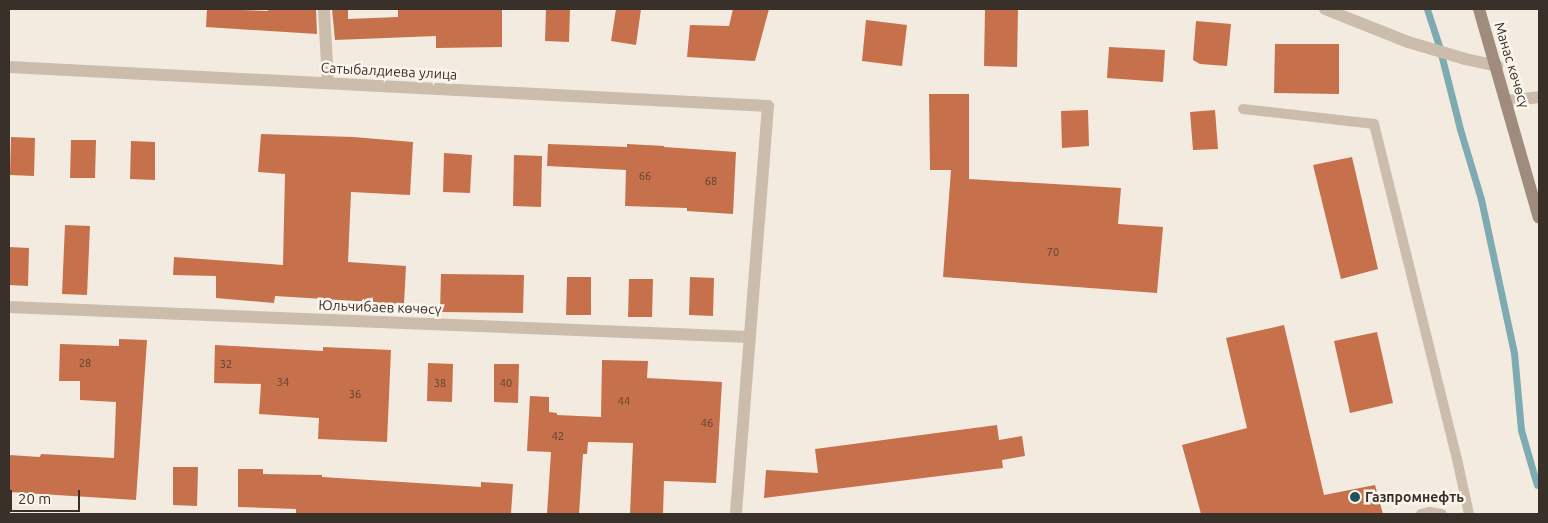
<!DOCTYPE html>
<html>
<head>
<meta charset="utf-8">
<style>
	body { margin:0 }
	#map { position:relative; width:1548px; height:523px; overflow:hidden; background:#f3ebe0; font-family:Ubuntu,sans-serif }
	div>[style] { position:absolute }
	.stream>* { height:7px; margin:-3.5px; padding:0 3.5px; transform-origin:3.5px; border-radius:3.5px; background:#7eabb1 }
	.building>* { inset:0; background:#c6714b }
	.lane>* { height:10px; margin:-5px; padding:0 5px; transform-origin:5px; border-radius:5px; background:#ccbcab }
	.street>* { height:12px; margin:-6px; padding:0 6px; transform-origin:6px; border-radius:6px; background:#ccbcab }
	.secondary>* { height:12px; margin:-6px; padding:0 6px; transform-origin:6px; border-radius:6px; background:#a08c7c }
	.dots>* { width:14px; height:14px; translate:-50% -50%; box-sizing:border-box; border:2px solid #faf5ed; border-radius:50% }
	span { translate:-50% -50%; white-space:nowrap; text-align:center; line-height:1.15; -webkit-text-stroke:5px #faf5ed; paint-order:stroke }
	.number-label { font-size:11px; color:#5d4032 }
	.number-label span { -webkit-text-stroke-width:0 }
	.street-label { font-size:14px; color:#3a302a }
	.poi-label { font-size:14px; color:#3a302a; font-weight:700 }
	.left { translate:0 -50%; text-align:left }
	.frame { position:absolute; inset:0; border:10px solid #3a302a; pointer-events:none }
	.scale { position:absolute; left:10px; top:490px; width:70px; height:22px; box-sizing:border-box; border:2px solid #3a302a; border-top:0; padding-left:6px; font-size:15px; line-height:18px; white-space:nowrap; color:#3a302a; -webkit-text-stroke:4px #faf5ed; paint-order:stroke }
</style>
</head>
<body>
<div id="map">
	<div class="stream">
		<i style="left:1427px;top:9px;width:39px;rotate:72deg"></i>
		<i style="left:1439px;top:46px;width:86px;rotate:75.8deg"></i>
		<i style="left:1460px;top:129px;width:73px;rotate:73.3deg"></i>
		<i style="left:1481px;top:199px;width:157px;rotate:77.9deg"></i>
		<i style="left:1514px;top:353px;width:77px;rotate:84.8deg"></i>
		<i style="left:1521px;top:430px;width:57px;rotate:73.8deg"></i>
	</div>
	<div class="building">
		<i style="clip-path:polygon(207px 9px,268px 11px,268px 9px,316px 9px,317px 34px,206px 27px)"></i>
		<i style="clip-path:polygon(332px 9px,348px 9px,348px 19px,398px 17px,398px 9px,502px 9px,502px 47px,436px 48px,436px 36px,335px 40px)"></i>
		<i style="clip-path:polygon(546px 9px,570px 9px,569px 42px,545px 41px)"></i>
		<i style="clip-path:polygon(616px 9px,641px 9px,636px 45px,611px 41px)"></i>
		<i style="clip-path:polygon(733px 9px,769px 9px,755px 61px,687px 57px,690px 25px,729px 26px)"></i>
		<i style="clip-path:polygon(985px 9px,1018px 9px,1017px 67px,984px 66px)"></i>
		<i style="clip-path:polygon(866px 20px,907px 25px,902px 66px,862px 61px)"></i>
		<i style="clip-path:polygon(1196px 21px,1231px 24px,1227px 66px,1200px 64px,1193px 60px)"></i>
		<i style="clip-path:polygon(1275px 44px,1339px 44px,1339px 94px,1274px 93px)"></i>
		<i style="clip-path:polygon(1109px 47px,1165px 50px,1163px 82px,1107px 78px)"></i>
		<i style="clip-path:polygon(929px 94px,969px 94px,969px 179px,1121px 188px,1118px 224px,1163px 227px,1157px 293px,943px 277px,951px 170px,930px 170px)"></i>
		<i style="clip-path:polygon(1088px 110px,1089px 146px,1062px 148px,1061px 111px)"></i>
		<i style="clip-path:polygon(1215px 110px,1218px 149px,1193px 150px,1190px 112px)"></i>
		<i style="clip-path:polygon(261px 134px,353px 137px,413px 142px,410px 195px,351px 192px,348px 262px,406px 266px,404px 304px,275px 296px,274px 303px,216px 298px,216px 276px,173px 275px,174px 257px,283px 265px,285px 174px,258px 172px)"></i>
		<i style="clip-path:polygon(11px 137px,35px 138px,34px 176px,10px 175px)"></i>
		<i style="clip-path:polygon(71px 140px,96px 140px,95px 178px,70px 178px)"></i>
		<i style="clip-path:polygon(131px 141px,155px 142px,155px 180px,130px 179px)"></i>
		<i style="clip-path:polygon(548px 144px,627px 147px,627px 144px,664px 146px,664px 147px,736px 152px,733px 214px,687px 211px,687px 208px,625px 206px,626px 170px,547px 166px)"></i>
		<i style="clip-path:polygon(444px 153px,472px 155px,470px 193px,443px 192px)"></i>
		<i style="clip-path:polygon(514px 155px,542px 156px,541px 207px,513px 206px)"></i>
		<i style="clip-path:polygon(1352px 157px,1378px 269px,1341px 279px,1313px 165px)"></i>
		<i style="clip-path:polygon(65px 225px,90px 226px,87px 295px,62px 294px)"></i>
		<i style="clip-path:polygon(9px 247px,29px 248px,28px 286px,9px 285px)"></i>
		<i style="clip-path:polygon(441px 274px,524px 275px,523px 313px,440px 312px)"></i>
		<i style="clip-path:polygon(567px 277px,591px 277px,591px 315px,566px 315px)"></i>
		<i style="clip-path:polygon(690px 277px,714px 278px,713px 316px,689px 315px)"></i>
		<i style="clip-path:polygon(629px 279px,653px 279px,652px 317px,628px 317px)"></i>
		<i style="clip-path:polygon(1284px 325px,1324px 495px,1375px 485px,1383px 514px,1201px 514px,1182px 445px,1247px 428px,1226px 338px)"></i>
		<i style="clip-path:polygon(1377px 332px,1393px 403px,1350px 413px,1334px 341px)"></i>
		<i style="clip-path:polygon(119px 339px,147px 340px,136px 500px,9px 492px,9px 455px,40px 457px,41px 454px,114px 458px,116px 402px,80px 400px,80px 381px,59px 381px,60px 344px,119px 346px)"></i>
		<i style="clip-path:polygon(215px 345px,323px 351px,323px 347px,391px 350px,387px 442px,318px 439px,319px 418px,259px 414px,261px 384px,214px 383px)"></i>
		<i style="clip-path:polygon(602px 360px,648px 361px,647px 378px,722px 382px,716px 483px,664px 481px,663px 514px,630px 514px,633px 443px,588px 442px,587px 454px,583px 454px,579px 514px,547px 514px,551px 452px,527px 451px,530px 396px,549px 397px,549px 412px,557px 413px,557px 415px,601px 417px)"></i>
		<i style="clip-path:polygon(428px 363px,453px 364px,452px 402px,427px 401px)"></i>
		<i style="clip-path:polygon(494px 364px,519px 364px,518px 403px,494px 402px)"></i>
		<i style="clip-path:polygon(997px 425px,999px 440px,1022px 436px,1025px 456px,1002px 460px,1003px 468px,764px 498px,766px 470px,818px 473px,815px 449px)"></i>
		<i style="clip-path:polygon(173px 467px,198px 467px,197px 506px,173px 505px)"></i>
		<i style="clip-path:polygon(238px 469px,263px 469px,263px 474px,322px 475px,322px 477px,481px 487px,481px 482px,513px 484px,511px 514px,296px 513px,296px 509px,238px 507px)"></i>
	</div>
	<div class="lane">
		<i style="left:1243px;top:109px;width:132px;rotate:6.5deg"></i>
		<i style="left:1374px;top:124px;width:345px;rotate:76.1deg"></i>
		<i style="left:1457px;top:459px;width:56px;rotate:77.7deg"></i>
		<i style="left:1421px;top:514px;width:8px;rotate:-14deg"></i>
		<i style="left:1429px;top:512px;width:13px;rotate:9deg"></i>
	</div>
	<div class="street">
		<i style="left:324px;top:9px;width:74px;rotate:86.9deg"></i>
		<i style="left:1325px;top:9px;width:89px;rotate:21.7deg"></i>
		<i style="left:1408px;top:42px;width:59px;rotate:16.6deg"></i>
		<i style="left:1465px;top:59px;width:33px;rotate:12deg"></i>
		<i style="left:9px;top:67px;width:760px;rotate:2.94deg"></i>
		<i style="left:768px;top:106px;width:409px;rotate:94.5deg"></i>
		<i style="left:1507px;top:101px;width:32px;rotate:-7deg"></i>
		<i style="left:9px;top:307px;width:741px;rotate:2.32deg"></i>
	</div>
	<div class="secondary">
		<i style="left:1479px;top:9px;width:217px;rotate:74deg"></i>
	</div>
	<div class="dots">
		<i style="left:1355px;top:497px;background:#1f545c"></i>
	</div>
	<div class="number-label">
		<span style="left:645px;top:176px">66</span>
		<span style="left:711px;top:181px">68</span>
		<span style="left:1053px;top:252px">70</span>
		<span style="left:85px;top:363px">28</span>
		<span style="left:226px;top:364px">32</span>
		<span style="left:283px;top:382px">34</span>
		<span style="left:440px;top:383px">38</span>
		<span style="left:506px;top:383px">40</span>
		<span style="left:355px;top:394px">36</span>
		<span style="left:624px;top:401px">44</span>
		<span style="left:707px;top:423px">46</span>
		<span style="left:558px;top:436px">42</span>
	</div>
	<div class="street-label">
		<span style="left:1512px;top:65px;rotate:73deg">Манас көчөсү</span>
		<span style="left:389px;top:71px;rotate:3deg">Сатыбалдиева улица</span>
		<span style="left:380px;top:307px;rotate:2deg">Юльчибаев көчөсү</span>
	</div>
	<div class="poi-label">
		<span class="left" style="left:1365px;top:497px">Газпромнефть</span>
	</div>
	<div class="frame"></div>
	<div class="scale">20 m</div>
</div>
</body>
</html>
